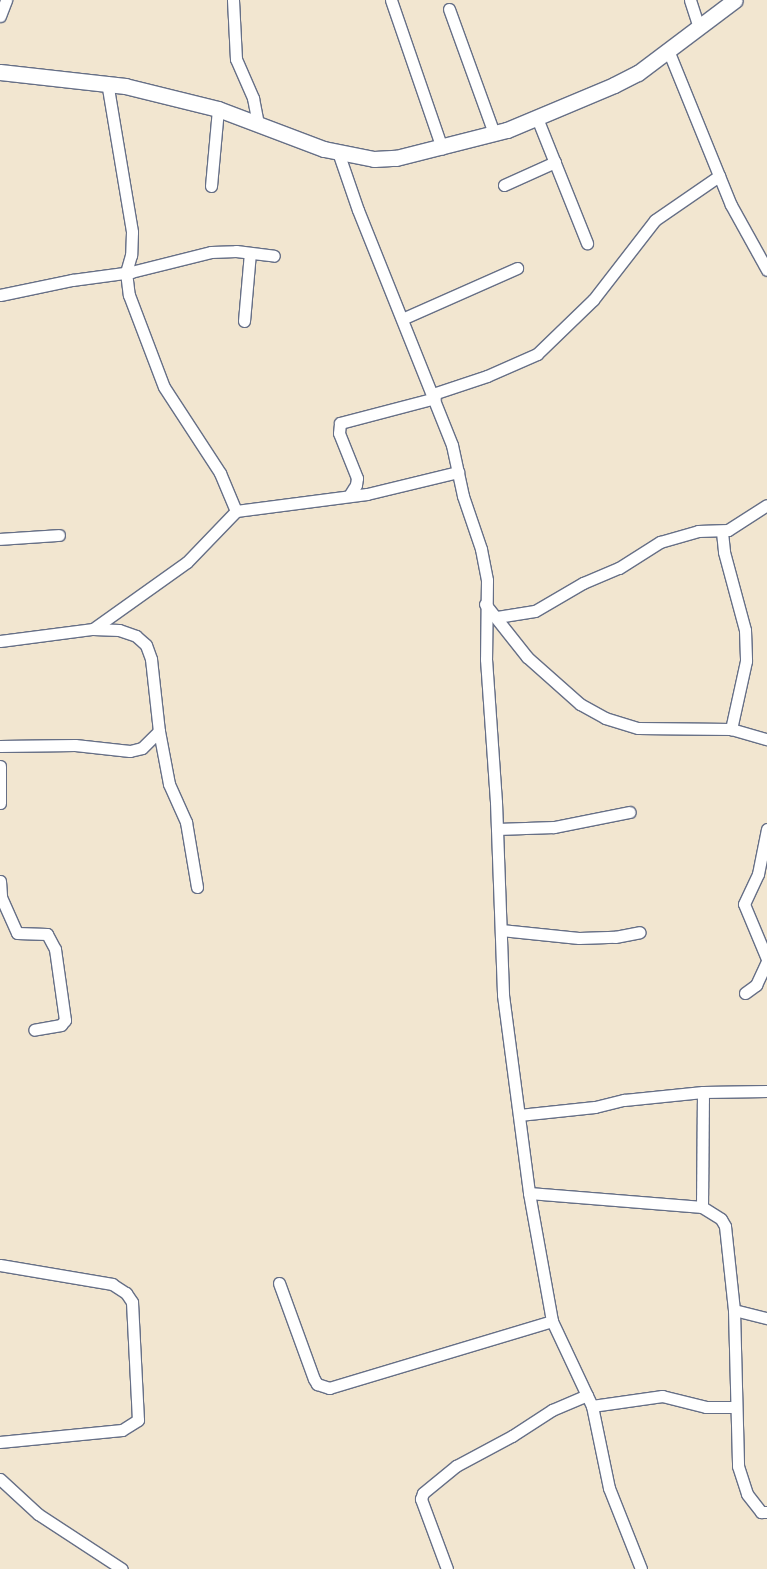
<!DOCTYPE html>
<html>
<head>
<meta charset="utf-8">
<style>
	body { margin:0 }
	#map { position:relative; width:767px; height:1569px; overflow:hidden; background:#f2e6d0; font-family:"IM FELL Great Primer",serif }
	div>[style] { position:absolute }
	.roads { filter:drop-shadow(1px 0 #666f86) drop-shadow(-1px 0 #666f86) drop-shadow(0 1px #666f86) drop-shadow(0 -1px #666f86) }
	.street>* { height:11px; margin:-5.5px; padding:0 5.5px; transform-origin:5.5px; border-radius:5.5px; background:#fff }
	.secondary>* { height:15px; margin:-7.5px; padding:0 7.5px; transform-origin:7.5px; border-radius:7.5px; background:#fff }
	span { translate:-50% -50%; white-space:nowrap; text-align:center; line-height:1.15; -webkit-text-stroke:5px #f6f6f2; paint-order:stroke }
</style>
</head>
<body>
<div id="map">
	<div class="roads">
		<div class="street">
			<i style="left:233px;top:0;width:59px;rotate:87.1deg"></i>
			<i style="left:236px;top:59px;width:43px;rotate:66.4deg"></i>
			<i style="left:253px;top:98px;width:26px;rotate:79deg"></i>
			<i style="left:391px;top:0;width:157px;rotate:71deg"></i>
			<i style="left:690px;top:0;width:28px;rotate:72deg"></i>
			<i style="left:449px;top:9px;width:132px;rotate:70.1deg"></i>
			<i style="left:0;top:16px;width:17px;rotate:-69deg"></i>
			<i style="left:668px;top:50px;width:167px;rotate:67.9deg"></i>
			<i style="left:731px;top:205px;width:74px;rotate:61deg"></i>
			<i style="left:107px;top:82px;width:152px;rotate:80.5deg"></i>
			<i style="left:132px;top:232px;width:23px;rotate:92deg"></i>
			<i style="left:131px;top:255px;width:18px;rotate:106deg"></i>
			<i style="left:126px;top:272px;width:23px;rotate:83deg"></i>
			<i style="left:129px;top:295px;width:98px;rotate:69.2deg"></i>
			<i style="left:164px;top:387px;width:103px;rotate:56.9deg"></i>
			<i style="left:220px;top:473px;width:41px;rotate:67.2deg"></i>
			<i style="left:537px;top:118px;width:135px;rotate:68.2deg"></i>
			<i style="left:338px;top:152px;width:61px;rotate:71deg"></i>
			<i style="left:358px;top:210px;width:253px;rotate:68.2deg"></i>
			<i style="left:452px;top:445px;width:52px;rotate:77.8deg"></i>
			<i style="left:463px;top:496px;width:56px;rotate:71.2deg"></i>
			<i style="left:481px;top:549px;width:32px;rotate:79deg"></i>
			<i style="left:487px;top:580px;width:79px;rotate:90.7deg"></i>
			<i style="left:486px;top:659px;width:143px;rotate:86deg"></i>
			<i style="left:496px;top:802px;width:193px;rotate:87.9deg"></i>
			<i style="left:503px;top:995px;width:200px;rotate:82.5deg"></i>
			<i style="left:529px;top:1193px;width:130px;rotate:79.8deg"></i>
			<i style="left:552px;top:1321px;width:94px;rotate:64.8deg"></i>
			<i style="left:592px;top:1406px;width:84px;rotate:78.3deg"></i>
			<i style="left:609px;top:1488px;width:87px;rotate:68.4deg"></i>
			<i style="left:504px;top:185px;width:56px;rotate:-24.3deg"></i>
			<i style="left:211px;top:186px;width:77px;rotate:-84.8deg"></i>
			<i style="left:0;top:295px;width:74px;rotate:-11.8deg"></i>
			<i style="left:72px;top:280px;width:60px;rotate:-7.7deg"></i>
			<i style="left:131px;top:272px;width:82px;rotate:-14deg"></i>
			<i style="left:211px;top:252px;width:25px;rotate:-2deg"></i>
			<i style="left:236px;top:251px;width:38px;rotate:7deg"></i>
			<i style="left:402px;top:319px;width:126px;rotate:-23.9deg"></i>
			<i style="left:244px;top:321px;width:68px;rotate:-85deg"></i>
			<i style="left:433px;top:394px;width:57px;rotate:-18.4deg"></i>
			<i style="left:487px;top:376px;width:55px;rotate:-23.7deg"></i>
			<i style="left:537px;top:354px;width:78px;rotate:-44deg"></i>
			<i style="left:593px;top:300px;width:101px;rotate:-52.2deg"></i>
			<i style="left:655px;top:220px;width:78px;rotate:-34.5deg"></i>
			<i style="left:349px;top:496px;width:13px;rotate:-58deg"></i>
			<i style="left:356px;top:485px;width:7px;rotate:-82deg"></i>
			<i style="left:357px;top:478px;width:48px;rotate:-111.8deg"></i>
			<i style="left:339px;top:433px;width:10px;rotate:-84deg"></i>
			<i style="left:340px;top:423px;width:98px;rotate:-14.7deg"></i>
			<i style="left:722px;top:532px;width:20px;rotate:84deg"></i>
			<i style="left:724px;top:552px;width:81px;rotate:74.9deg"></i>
			<i style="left:745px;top:630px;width:31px;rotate:88deg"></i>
			<i style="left:746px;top:661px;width:70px;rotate:102.4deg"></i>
			<i style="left:0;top:539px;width:59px;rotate:-3.9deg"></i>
			<i style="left:485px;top:604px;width:68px;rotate:51.6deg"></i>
			<i style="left:527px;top:657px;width:71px;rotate:41.6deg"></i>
			<i style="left:580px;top:704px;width:29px;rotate:29deg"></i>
			<i style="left:605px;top:718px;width:34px;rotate:17deg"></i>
			<i style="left:638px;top:728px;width:93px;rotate:0.6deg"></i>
			<i style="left:731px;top:729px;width:37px;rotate:16deg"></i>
			<i style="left:497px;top:617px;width:38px;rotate:-9deg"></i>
			<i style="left:535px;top:611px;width:56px;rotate:-30.3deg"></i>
			<i style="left:583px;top:583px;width:39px;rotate:-23deg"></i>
			<i style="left:619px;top:568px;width:49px;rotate:-32.4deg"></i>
			<i style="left:660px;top:542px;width:40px;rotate:-16deg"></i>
			<i style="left:698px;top:531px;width:30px;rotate:-2deg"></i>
			<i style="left:728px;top:530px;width:46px;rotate:-32.7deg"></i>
			<i style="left:93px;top:629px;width:115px;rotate:-35.5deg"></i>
			<i style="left:187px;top:562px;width:71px;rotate:-46.1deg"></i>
			<i style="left:236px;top:511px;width:132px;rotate:-7.4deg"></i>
			<i style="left:367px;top:494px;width:94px;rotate:-13.6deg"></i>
			<i style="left:0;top:641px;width:94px;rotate:-7.4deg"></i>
			<i style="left:93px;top:629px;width:26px;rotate:2deg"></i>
			<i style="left:119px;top:630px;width:18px;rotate:19deg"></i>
			<i style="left:136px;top:636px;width:13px;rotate:42deg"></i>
			<i style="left:146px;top:645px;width:15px;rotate:70deg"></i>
			<i style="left:151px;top:659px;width:72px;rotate:83.7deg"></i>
			<i style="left:159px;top:731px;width:54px;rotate:79.3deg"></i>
			<i style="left:169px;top:784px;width:42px;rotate:65.9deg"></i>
			<i style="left:186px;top:822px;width:66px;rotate:80.4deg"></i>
			<i style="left:0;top:746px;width:75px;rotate:-0.8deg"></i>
			<i style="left:75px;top:745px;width:55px;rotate:6.2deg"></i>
			<i style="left:130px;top:751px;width:12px;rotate:-14deg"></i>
			<i style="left:142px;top:748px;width:24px;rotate:-45deg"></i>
			<i style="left:0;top:766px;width:37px;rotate:90deg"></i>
			<i style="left:497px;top:829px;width:57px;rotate:-2deg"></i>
			<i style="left:554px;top:827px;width:77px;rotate:-11.2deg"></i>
			<i style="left:767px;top:829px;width:46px;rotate:101.3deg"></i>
			<i style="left:758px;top:874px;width:33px;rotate:115deg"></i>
			<i style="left:744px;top:904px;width:60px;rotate:67.3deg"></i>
			<i style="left:0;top:881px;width:16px;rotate:86deg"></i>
			<i style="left:1px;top:897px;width:39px;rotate:66deg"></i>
			<i style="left:17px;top:933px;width:30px;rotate:2deg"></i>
			<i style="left:47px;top:934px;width:17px;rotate:62deg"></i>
			<i style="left:55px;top:949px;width:72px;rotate:82deg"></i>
			<i style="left:65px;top:1020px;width:6px;rotate:129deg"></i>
			<i style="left:61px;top:1025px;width:27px;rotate:170deg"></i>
			<i style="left:501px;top:930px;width:78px;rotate:5.9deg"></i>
			<i style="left:579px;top:938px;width:36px;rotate:-2deg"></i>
			<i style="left:615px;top:937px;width:25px;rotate:-11deg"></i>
			<i style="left:745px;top:993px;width:14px;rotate:-36deg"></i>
			<i style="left:756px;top:985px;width:26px;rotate:-65deg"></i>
			<i style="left:519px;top:1115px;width:76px;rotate:-6deg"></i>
			<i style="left:595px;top:1107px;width:30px;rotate:-14deg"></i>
			<i style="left:624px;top:1100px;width:79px;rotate:-5.8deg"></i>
			<i style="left:703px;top:1092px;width:64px;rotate:-0.9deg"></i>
			<i style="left:529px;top:1193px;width:174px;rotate:4.6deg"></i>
			<i style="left:702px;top:1207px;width:22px;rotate:32deg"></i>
			<i style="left:721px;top:1219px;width:8px;rotate:60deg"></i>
			<i style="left:725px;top:1226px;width:84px;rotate:83.9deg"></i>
			<i style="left:734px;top:1310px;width:156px;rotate:88.5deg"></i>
			<i style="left:738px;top:1466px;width:29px;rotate:72deg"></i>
			<i style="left:747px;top:1494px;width:23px;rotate:52deg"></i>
			<i style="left:761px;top:1512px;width:6px"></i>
			<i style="left:702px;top:1207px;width:115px;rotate:-89.5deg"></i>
			<i style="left:0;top:1265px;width:114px;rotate:9.6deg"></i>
			<i style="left:112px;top:1284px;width:17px;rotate:33deg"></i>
			<i style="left:126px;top:1293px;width:11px;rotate:56deg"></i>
			<i style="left:132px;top:1302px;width:118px;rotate:87.1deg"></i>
			<i style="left:138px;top:1420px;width:19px;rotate:148deg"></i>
			<i style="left:122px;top:1430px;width:123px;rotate:174.4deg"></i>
			<i style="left:279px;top:1283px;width:102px;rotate:70deg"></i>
			<i style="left:314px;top:1379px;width:6px;rotate:59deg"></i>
			<i style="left:317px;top:1384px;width:13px;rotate:18deg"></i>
			<i style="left:329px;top:1388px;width:233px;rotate:-16.7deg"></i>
			<i style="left:734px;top:1310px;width:34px;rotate:14deg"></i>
			<i style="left:592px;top:1406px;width:71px;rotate:-8.1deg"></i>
			<i style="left:662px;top:1396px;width:45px;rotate:14deg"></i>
			<i style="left:706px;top:1407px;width:30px"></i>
			<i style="left:0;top:1479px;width:52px;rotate:42.6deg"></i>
			<i style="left:38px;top:1514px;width:100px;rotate:33.2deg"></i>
			<i style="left:447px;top:1569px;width:75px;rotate:-110.4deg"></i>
			<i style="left:421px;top:1499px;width:6px;rotate:-72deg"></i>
			<i style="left:423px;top:1493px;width:43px;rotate:-39.3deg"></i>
			<i style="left:456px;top:1466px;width:64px;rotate:-28.2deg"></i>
			<i style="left:512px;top:1436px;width:48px;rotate:-33deg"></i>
			<i style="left:552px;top:1410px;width:38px;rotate:-23deg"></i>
		</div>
		<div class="secondary">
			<i style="left:0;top:72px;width:126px;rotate:6.4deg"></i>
			<i style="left:125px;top:86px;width:96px;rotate:13.9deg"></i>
			<i style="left:218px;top:109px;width:113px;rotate:20.7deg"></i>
			<i style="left:324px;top:149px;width:51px;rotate:11.3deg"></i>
			<i style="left:374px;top:159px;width:22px;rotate:-3deg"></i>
			<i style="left:396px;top:158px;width:114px;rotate:-14.2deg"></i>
			<i style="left:507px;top:130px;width:116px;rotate:-22.8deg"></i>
			<i style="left:614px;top:85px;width:27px;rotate:-27deg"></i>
			<i style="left:638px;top:73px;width:121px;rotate:-37deg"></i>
		</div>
	</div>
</div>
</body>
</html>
